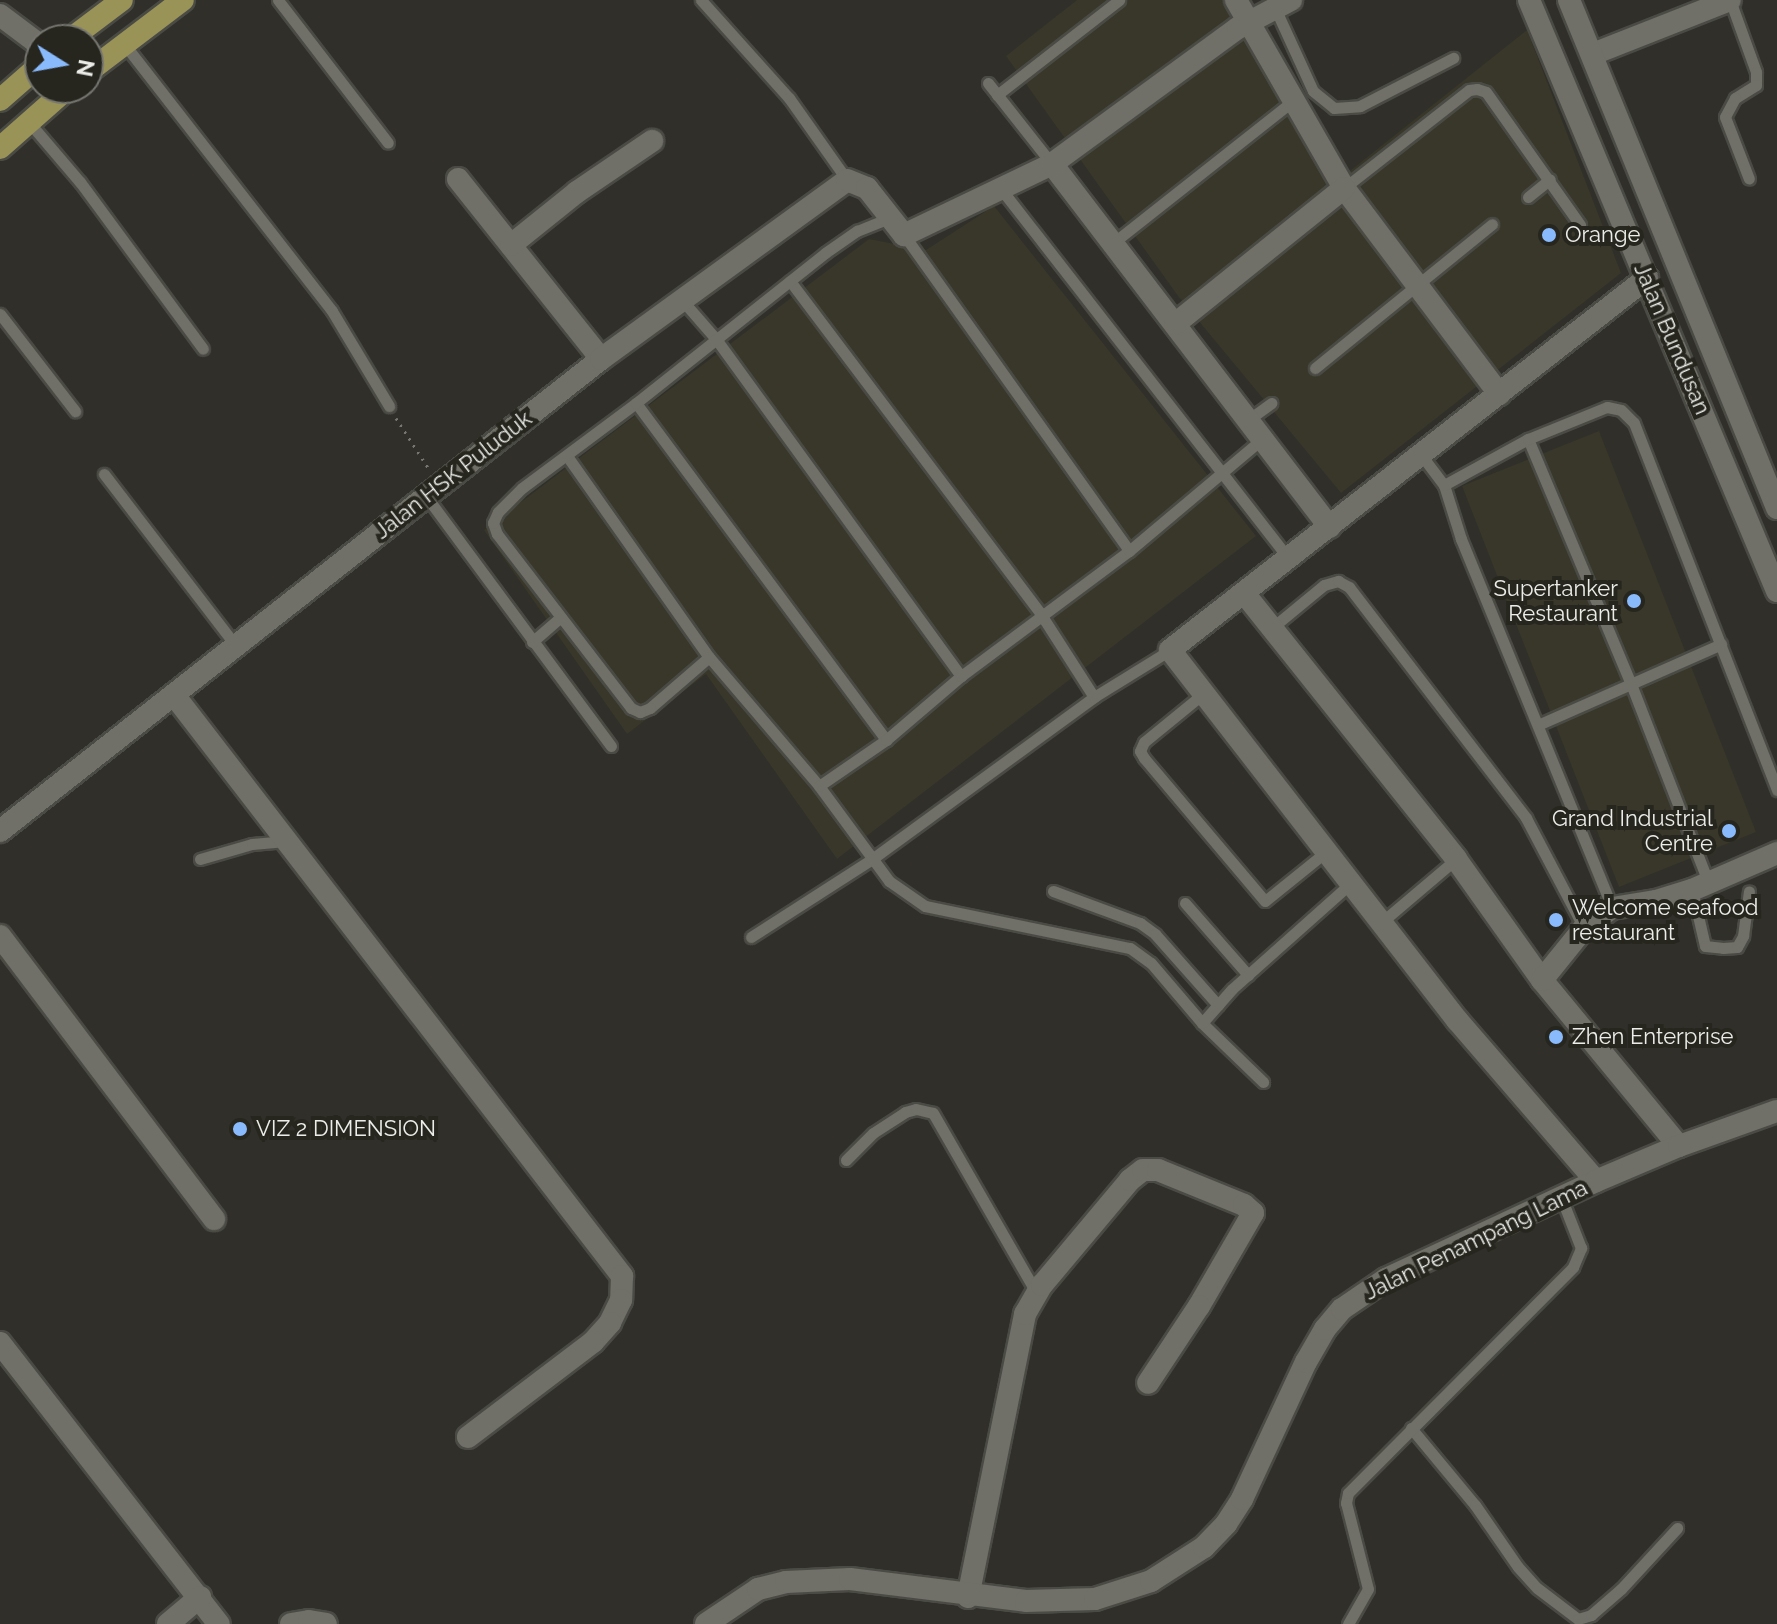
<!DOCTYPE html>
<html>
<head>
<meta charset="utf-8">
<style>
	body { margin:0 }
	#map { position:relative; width:1777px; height:1624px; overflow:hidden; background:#302f29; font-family:Raleway,sans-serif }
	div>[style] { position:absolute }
	.built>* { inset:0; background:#38372a }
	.path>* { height:3px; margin-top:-1.5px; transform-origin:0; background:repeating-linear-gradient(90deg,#777772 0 2px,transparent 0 8px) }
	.roads { filter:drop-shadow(2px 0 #4b4b45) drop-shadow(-2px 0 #4b4b45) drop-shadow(0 2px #4b4b45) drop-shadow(0 -2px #4b4b45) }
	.service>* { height:11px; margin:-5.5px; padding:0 5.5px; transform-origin:5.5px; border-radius:5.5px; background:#706f68 }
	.minor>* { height:22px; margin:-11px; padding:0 11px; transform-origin:11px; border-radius:11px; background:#706f68 }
	.secondary>* { height:22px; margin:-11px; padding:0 11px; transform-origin:11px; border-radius:11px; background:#706f68 }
	.primary>* { height:22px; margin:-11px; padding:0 11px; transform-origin:11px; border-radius:11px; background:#9a9357 }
	.dots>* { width:22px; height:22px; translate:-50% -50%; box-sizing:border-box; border:4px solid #26261f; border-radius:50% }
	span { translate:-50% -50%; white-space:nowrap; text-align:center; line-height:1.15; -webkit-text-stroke:8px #26261f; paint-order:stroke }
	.poi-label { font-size:22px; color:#ecece8 }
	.left { translate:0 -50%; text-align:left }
	.right { translate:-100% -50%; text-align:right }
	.street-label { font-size:22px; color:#ecece8 }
	.north { position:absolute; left:24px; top:24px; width:80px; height:80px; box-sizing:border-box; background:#26261f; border:2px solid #75756f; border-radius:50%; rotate:101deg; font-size:22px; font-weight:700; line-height:32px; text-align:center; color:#ecece8 }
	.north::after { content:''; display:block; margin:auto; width:28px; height:36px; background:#89bafc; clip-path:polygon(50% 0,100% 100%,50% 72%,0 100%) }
</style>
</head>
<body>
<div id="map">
	<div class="built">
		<i style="clip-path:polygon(1077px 0,1233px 0,1341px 178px,1527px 30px,1621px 273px,1341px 493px,1178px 296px,1006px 56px)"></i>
		<i style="clip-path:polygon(994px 206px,1256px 536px,837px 859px,706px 674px,627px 734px,484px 530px,869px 239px,926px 250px)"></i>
		<i style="clip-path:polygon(1599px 431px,1756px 832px,1619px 887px,1462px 486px)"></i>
	</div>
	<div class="path">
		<i style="left:396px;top:418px;width:61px;rotate:57.1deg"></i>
	</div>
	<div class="roads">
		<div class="service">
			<i style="left:278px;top:0;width:180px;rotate:52.4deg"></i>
			<i style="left:701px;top:0;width:132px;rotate:48.1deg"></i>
			<i style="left:789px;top:98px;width:100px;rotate:54.7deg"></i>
			<i style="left:1730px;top:0;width:77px;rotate:70.1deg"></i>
			<i style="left:1756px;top:72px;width:13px;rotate:90deg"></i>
			<i style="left:1756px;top:85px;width:25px;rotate:148deg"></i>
			<i style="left:1735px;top:98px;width:21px;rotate:118deg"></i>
			<i style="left:1725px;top:117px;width:66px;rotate:68.8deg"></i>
			<i style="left:1275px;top:8px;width:91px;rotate:65.4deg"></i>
			<i style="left:1313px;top:91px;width:27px;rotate:39deg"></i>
			<i style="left:1334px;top:108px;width:26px;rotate:-4deg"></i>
			<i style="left:1360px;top:106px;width:105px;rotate:-27.3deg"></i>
			<i style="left:125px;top:45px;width:337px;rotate:52.1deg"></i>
			<i style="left:332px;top:311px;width:111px;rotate:59deg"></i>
			<i style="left:988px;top:83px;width:103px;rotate:51.7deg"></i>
			<i style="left:997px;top:95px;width:155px;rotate:-37.9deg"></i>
			<i style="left:28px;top:121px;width:80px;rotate:49.6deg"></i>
			<i style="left:80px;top:182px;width:207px;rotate:53.6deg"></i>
			<i style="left:1344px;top:188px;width:159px;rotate:-38.1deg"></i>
			<i style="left:1469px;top:90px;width:8px;rotate:-7deg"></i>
			<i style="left:1477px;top:89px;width:9px;rotate:18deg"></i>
			<i style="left:1486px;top:92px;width:163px;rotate:54.7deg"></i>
			<i style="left:1001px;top:189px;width:469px;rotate:52.1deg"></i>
			<i style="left:1528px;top:197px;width:28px;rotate:-39deg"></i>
			<i style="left:904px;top:235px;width:388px;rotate:54.5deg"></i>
			<i style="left:1113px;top:243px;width:231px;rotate:-38.3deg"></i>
			<i style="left:790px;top:281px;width:419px;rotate:53deg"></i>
			<i style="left:1042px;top:616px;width:96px;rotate:57.3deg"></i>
			<i style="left:682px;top:300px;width:52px;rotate:48.9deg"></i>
			<i style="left:716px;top:339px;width:417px;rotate:54deg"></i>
			<i style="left:0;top:314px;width:123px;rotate:52.3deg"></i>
			<i style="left:1315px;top:368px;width:228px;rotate:-39.1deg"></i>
			<i style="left:636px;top:403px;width:420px;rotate:53.4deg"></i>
			<i style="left:1248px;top:420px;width:29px;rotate:-36deg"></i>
			<i style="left:1528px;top:439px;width:266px;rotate:67.2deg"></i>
			<i style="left:1631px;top:684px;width:212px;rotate:68.7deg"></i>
			<i style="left:567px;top:456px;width:246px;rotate:54.8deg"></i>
			<i style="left:709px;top:657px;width:170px;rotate:49.5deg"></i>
			<i style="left:819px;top:786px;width:118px;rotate:53.6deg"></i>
			<i style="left:889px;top:881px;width:44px;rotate:34.8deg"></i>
			<i style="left:925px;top:906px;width:209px;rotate:11.6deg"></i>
			<i style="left:1130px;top:948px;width:26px;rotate:36deg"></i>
			<i style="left:1151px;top:963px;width:79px;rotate:49.6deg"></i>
			<i style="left:1202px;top:1023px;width:85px;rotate:44deg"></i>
			<i style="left:1422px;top:456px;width:36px;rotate:53deg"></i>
			<i style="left:1444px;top:485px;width:57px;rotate:72.5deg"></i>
			<i style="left:1461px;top:539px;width:399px;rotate:67.7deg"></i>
			<i style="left:104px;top:474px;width:217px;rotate:52.5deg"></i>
			<i style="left:1444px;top:485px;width:96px;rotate:-28.7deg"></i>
			<i style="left:1528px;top:439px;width:85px;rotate:-22.1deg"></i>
			<i style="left:1607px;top:407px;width:14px;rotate:12deg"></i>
			<i style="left:1621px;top:410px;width:18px;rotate:45deg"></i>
			<i style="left:1634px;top:423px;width:394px;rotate:68.7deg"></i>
			<i style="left:426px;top:496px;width:311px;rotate:53.5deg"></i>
			<i style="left:1273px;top:627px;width:66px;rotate:-39.5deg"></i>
			<i style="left:1324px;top:585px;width:15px;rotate:-16deg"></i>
			<i style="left:1338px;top:581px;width:13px;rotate:29deg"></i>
			<i style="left:1349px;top:587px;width:291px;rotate:52.5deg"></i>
			<i style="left:1526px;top:818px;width:124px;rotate:62.2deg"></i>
			<i style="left:532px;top:642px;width:38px;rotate:-41deg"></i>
			<i style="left:709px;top:657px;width:78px;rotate:139.2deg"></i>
			<i style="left:650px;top:708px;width:11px;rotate:158deg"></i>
			<i style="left:640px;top:712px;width:10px;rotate:-156deg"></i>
			<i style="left:631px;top:708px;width:220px;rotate:-127.6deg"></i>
			<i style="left:497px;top:534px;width:12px;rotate:-110deg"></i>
			<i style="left:493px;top:523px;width:12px;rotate:-66deg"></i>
			<i style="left:498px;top:512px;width:34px;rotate:-45deg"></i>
			<i style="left:522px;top:488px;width:142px;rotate:-36.7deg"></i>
			<i style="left:636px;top:403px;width:241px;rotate:-38.4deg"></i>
			<i style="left:825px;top:253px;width:39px;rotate:-35deg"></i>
			<i style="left:857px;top:231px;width:35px;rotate:-22deg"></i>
			<i style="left:1204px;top:693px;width:77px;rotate:140.8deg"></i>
			<i style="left:1144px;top:742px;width:10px;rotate:114deg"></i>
			<i style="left:1140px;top:751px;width:8px;rotate:60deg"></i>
			<i style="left:1144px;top:758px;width:187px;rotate:49.8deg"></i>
			<i style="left:1265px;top:901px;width:80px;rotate:-38.9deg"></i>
			<i style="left:1540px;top:724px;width:198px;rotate:-23.8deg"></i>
			<i style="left:819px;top:786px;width:81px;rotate:-34.5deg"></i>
			<i style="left:886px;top:740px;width:99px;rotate:-40.5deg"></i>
			<i style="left:961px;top:676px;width:209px;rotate:-36.7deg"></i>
			<i style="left:1129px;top:551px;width:174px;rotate:-40.1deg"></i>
			<i style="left:200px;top:859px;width:54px;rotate:-16.1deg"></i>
			<i style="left:252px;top:844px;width:34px;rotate:-5deg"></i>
			<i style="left:1692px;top:890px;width:57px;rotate:76.9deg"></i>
			<i style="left:1705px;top:946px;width:18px;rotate:6deg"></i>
			<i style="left:1723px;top:948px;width:14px;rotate:-4deg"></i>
			<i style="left:1737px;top:947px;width:13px;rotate:-61deg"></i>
			<i style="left:1743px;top:936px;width:45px;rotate:-82.4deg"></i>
			<i style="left:1053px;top:891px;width:93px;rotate:20.2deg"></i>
			<i style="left:1140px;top:923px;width:19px;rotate:36deg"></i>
			<i style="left:1155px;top:934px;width:95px;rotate:48.4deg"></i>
			<i style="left:1185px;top:903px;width:96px;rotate:48.8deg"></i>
			<i style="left:1383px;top:921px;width:96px;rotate:-40.3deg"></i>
			<i style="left:751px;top:937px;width:144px;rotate:-32.8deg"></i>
			<i style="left:872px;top:859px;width:275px;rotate:-36.1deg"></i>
			<i style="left:1094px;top:697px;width:89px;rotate:-31.7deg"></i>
			<i style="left:1202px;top:1023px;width:45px;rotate:-48.6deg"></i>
			<i style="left:1232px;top:989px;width:161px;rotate:-41.7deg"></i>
			<i style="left:846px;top:1160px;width:38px;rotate:-45deg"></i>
			<i style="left:873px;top:1133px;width:38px;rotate:-33deg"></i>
			<i style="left:905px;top:1112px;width:11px;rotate:-15deg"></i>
			<i style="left:916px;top:1109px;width:17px;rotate:13deg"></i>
			<i style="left:933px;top:1113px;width:209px;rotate:60.1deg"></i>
			<i style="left:1411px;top:1428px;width:100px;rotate:50.3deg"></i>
			<i style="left:1475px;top:1505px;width:75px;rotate:55.3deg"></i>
			<i style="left:1518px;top:1567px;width:28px;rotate:48deg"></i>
			<i style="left:1537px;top:1588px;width:51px;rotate:37.1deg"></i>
			<i style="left:1578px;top:1619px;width:14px;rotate:-17deg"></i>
			<i style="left:1591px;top:1615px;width:40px;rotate:-41deg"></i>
			<i style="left:1621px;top:1589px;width:83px;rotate:-47.4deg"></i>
			<i style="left:1348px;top:1624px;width:40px;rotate:-60.3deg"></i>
			<i style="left:1368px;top:1589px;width:89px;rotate:-104.3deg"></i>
			<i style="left:1346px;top:1503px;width:10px;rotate:-79deg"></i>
			<i style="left:1348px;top:1493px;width:319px;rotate:-45.1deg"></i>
			<i style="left:1573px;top:1267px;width:21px;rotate:-67deg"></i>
			<i style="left:1581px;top:1248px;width:55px;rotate:-111.4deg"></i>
		</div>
		<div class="minor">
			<i style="left:1236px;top:0;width:217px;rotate:60.1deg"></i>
			<i style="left:1344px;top:188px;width:258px;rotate:53deg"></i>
			<i style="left:0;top:15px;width:50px;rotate:36.9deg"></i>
			<i style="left:1593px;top:54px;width:147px;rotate:-21.5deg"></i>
			<i style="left:1052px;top:164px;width:457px;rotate:52.6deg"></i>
			<i style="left:458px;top:179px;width:230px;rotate:51.5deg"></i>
			<i style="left:511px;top:245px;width:85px;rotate:-38.8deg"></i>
			<i style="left:577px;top:192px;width:91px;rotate:-34.2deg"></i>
			<i style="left:1175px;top:324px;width:217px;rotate:-38.8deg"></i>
			<i style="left:1244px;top:593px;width:340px;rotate:51.4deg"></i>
			<i style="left:1456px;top:859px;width:148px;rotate:54.6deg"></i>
			<i style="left:1542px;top:980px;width:215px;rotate:50.5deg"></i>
			<i style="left:174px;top:695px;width:734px;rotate:52.36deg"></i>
			<i style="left:622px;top:1276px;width:24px;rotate:92deg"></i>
			<i style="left:621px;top:1300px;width:25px;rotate:116deg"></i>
			<i style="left:610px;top:1323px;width:25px;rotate:132deg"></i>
			<i style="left:593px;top:1342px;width:157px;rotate:142.8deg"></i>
			<i style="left:0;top:831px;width:764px;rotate:-38.14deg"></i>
			<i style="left:601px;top:359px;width:304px;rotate:-36deg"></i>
			<i style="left:847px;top:180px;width:22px;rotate:22deg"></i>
			<i style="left:867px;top:188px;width:60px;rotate:51.8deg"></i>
			<i style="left:904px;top:235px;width:164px;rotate:-25.6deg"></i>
			<i style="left:1052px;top:164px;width:230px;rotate:-36.2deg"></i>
			<i style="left:1238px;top:28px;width:60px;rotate:-27.8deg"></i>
			<i style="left:0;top:936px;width:355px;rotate:52.9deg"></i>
			<i style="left:1542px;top:980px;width:67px;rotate:-51.1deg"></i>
			<i style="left:1584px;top:928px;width:34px;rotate:-36deg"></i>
			<i style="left:1612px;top:908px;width:45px;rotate:-9deg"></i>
			<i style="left:1656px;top:901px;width:38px;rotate:-17deg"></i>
			<i style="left:1692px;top:890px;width:93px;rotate:-23.5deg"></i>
			<i style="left:1596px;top:1181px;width:213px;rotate:-130.8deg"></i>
			<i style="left:1457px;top:1020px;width:468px;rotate:-127.8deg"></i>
			<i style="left:1170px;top:650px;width:605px;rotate:-37.95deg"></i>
			<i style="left:0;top:1343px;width:356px;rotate:52.1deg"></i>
			<i style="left:968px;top:1597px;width:289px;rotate:-78.6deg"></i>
			<i style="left:1025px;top:1314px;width:34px;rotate:-60deg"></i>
			<i style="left:1042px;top:1285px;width:137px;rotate:-50deg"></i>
			<i style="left:1130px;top:1180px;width:16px;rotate:-38deg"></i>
			<i style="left:1143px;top:1170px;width:15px"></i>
			<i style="left:1158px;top:1170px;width:93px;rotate:22.1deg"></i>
			<i style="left:1244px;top:1205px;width:12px;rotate:42deg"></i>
			<i style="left:1253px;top:1213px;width:108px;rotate:120.1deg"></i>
			<i style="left:1199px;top:1306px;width:92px;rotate:123.5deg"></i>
			<i style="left:168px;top:1624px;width:42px;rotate:-40.2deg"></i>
			<i style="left:291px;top:1624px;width:18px;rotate:-9deg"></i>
			<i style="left:309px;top:1621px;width:17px;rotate:10deg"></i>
		</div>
		<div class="secondary">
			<i style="left:1529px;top:0;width:641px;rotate:67.24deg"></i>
			<i style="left:1569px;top:0;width:549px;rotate:67.73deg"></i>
			<i style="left:706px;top:1624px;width:63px;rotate:-33.9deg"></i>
			<i style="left:758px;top:1589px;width:29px;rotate:-14deg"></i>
			<i style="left:786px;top:1582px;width:64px;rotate:-2.7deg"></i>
			<i style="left:850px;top:1579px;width:177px;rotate:7.1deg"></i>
			<i style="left:1026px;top:1601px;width:69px;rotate:-1.7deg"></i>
			<i style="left:1095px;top:1599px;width:59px;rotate:-17.8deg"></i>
			<i style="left:1151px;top:1581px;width:63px;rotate:-32.7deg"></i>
			<i style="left:1204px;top:1547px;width:32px;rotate:-46deg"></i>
			<i style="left:1226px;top:1524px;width:30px;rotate:-57deg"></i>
			<i style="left:1242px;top:1499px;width:151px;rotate:-65deg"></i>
			<i style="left:1306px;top:1362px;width:38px;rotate:-60deg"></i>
			<i style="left:1325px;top:1329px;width:26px;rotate:-50deg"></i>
			<i style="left:1342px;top:1309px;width:53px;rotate:-34.3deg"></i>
			<i style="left:1386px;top:1279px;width:232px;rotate:-25deg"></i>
			<i style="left:1596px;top:1181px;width:90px;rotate:-22.9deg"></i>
			<i style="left:1679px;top:1146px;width:104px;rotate:-19.7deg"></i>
		</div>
		<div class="primary">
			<i style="left:69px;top:40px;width:66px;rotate:-37deg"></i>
			<i style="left:88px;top:72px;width:119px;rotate:-37.2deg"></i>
			<i style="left:0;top:100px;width:53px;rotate:-41.2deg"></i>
			<i style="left:0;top:148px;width:91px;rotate:-41.4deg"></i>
		</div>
	</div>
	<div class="dots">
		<i style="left:1549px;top:235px;background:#89bafc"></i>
		<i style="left:1634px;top:601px;background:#89bafc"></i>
		<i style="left:1729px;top:831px;background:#89bafc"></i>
		<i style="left:1556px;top:920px;background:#89bafc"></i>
		<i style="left:1556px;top:1037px;background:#89bafc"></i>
		<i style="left:240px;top:1129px;background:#89bafc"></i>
	</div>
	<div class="poi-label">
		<span class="left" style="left:1565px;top:235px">Orange</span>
		<span class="right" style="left:1618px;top:601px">Supertanker<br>Restaurant</span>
		<span class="right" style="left:1713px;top:831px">Grand Industrial<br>Centre</span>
		<span class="left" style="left:1572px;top:920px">Welcome seafood<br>restaurant</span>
		<span class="left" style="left:1572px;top:1037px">Zhen Enterprise</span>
		<span class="left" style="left:256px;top:1129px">VIZ 2 DIMENSION</span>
	</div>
	<div class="street-label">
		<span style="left:1672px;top:339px;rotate:67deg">Jalan Bundusan</span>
		<span style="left:453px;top:475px;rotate:-38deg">Jalan HSK Puluduk</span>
		<span style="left:1476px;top:1240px;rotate:-26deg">Jalan Penampang Lama</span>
	</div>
	<div class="north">N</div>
</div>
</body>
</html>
